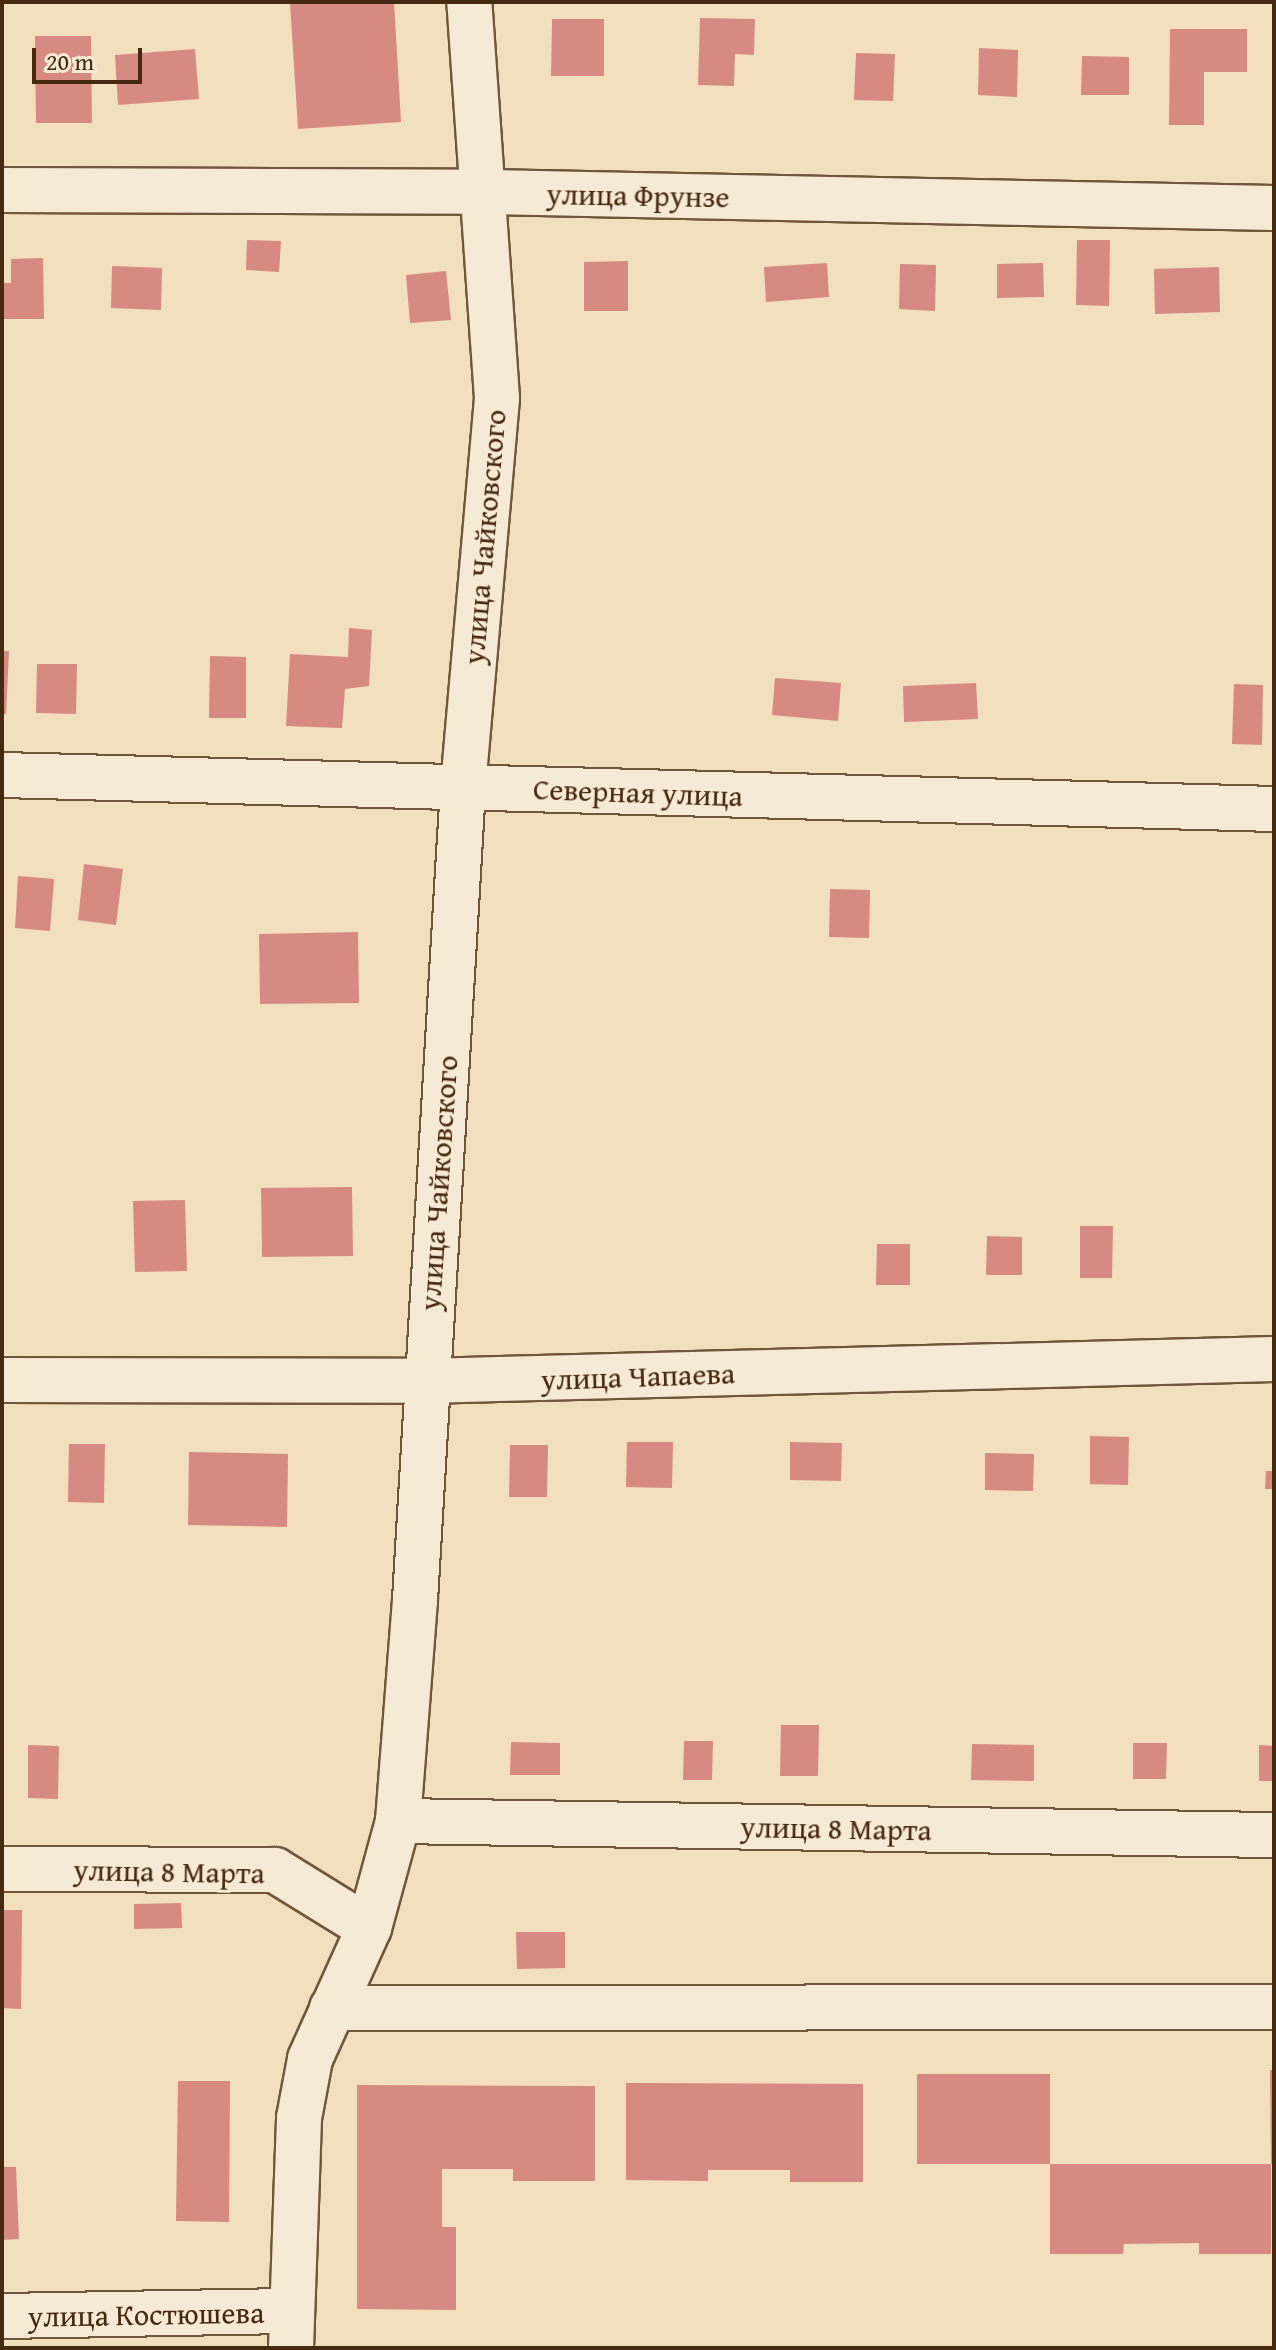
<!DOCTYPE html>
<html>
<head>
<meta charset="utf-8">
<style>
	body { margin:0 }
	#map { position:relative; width:1276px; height:2350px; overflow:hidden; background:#f2dfbd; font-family:"Gentium Book Plus",serif }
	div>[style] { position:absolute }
	.building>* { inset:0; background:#d68a81 }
	.roads { filter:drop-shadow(2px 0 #70563b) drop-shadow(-2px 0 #70563b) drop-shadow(0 2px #70563b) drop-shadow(0 -2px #70563b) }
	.minor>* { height:44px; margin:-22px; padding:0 22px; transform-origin:22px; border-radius:22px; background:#f7ead4 }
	span { translate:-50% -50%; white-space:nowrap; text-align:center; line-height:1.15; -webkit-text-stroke:6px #f7ead4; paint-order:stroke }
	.street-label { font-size:30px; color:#452910 }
	.frame { position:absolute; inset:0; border:4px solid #452910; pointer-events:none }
	.scale { position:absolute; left:32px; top:48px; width:110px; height:36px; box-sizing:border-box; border:4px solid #452910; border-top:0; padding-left:10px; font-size:24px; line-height:28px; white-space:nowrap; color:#452910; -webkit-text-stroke:6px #f7ead4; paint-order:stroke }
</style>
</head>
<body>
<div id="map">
	<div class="building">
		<i style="clip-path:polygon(290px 2px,394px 2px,401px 122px,298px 129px)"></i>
		<i style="clip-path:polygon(700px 18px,755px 19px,754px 55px,735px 54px,734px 86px,698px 85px)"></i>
		<i style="clip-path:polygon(552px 19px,604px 19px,604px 76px,551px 76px)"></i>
		<i style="clip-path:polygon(1170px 29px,1247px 29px,1247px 72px,1204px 72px,1204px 125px,1169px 125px)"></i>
		<i style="clip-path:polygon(35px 36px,91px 36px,92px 123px,36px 123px)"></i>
		<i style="clip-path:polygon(979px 48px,1018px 50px,1017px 97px,978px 95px)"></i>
		<i style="clip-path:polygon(195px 49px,199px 99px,118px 105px,115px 55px)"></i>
		<i style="clip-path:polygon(856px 53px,895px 54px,893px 101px,854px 100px)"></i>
		<i style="clip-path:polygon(1082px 56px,1129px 57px,1129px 95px,1081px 95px)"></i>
		<i style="clip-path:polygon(247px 240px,281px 241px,279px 272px,246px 270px)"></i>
		<i style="clip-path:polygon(1077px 240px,1110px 240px,1109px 306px,1076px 305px)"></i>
		<i style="clip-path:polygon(43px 258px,44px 319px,2px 319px,2px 283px,11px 283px,11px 259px)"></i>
		<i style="clip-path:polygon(628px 261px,628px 311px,584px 311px,584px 262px)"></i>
		<i style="clip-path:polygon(827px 263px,829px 297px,766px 302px,764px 267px)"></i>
		<i style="clip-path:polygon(1043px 263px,1044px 297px,997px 298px,997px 264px)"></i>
		<i style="clip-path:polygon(900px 264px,936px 265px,935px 311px,899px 309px)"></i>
		<i style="clip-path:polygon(112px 266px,162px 268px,161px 310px,111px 308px)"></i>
		<i style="clip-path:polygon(1219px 267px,1220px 312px,1155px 314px,1154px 269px)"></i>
		<i style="clip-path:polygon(446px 271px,451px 320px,410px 323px,406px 275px)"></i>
		<i style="clip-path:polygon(349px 628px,372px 630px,369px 686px,345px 689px,342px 728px,286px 726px,290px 654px,348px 657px)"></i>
		<i style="clip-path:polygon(2px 651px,9px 651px,6px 714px,2px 714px)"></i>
		<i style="clip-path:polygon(210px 656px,246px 657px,246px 718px,209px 718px)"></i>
		<i style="clip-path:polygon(37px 664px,77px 664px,76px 714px,36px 713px)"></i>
		<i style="clip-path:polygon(775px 678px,841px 683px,838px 721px,772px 715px)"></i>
		<i style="clip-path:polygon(976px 683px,978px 719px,904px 722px,903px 686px)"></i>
		<i style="clip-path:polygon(1234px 684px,1263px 685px,1262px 745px,1232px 744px)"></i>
		<i style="clip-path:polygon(84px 864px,123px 869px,116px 925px,78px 920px)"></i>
		<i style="clip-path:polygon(18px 876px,54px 879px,50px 931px,15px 928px)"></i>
		<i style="clip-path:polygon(830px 889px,870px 890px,869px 938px,829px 937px)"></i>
		<i style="clip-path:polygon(358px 932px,359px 1003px,260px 1004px,259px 934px)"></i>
		<i style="clip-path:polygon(352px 1187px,353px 1256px,262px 1257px,261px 1188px)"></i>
		<i style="clip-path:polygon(185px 1200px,187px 1271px,135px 1272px,133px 1201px)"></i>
		<i style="clip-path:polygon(1080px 1226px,1113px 1226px,1112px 1278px,1080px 1278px)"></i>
		<i style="clip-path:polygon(987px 1236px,1022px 1237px,1022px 1275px,986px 1275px)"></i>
		<i style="clip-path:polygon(877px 1244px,910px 1244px,910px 1285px,876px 1285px)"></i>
		<i style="clip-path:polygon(1090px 1436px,1129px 1437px,1128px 1485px,1090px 1484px)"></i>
		<i style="clip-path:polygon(627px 1442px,673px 1442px,672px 1488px,626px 1487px)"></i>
		<i style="clip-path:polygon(790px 1442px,842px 1443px,841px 1481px,790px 1480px)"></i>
		<i style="clip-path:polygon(69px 1444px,105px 1444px,104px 1503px,68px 1502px)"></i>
		<i style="clip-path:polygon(510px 1445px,548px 1445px,547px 1497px,509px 1497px)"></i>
		<i style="clip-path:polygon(189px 1452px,288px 1454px,287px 1527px,188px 1525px)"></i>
		<i style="clip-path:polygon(985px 1453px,1034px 1454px,1033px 1491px,985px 1490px)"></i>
		<i style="clip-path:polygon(1266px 1471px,1274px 1471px,1274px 1489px,1265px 1489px)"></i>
		<i style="clip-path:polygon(781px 1725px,819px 1725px,818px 1776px,780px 1776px)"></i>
		<i style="clip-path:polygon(684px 1741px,713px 1741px,712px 1780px,683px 1780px)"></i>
		<i style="clip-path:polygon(511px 1742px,560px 1743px,560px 1775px,510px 1775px)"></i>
		<i style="clip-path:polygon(1133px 1743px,1167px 1743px,1166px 1779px,1133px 1779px)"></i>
		<i style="clip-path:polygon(972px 1744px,1034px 1745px,1034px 1781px,971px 1780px)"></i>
		<i style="clip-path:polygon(28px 1745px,59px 1746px,58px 1799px,28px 1798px)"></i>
		<i style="clip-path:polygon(1259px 1745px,1274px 1746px,1274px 1781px,1259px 1781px)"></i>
		<i style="clip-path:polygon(181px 1903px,182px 1928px,134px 1929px,134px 1904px)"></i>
		<i style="clip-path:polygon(2px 1910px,22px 1910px,21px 2009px,2px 2008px)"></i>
		<i style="clip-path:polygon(516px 1932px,565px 1932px,565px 1968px,517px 1969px)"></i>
		<i style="clip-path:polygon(1270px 2070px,1274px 2070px,1274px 2164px,1271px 2164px)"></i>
		<i style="clip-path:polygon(917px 2074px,1050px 2074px,1050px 2164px,917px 2164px)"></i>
		<i style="clip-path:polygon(178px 2081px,230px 2081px,229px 2222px,176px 2221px)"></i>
		<i style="clip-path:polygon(626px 2083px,863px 2084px,863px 2182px,790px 2182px,790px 2170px,708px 2170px,708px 2181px,626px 2180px)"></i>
		<i style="clip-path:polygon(357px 2085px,595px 2086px,595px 2181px,513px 2181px,513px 2169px,442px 2169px,442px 2227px,456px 2227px,456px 2310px,357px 2309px)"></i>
		<i style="clip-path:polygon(1050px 2164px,1271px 2164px,1271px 2254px,1199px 2254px,1199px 2243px,1124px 2244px,1123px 2254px,1050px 2254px)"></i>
		<i style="clip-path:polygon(2px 2167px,16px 2167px,19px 2239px,2px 2240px)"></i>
	</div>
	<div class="roads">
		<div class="minor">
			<i style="left:2px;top:190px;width:483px;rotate:0.2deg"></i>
			<i style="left:485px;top:192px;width:789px;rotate:1.16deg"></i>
			<i style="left:2px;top:775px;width:1272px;rotate:1.53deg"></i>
			<i style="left:2px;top:1380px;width:423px;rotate:0.1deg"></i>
			<i style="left:425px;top:1381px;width:849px;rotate:-1.48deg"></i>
			<i style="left:398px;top:1821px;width:876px;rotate:0.92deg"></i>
			<i style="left:2px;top:1869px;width:273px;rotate:0.2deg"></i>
			<i style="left:275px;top:1870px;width:110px;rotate:31.7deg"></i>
			<i style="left:332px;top:2008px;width:942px;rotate:-0.06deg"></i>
			<i style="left:2px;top:2316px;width:288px;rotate:-1deg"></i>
			<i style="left:291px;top:2348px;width:230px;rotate:-88deg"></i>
			<i style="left:299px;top:2118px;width:60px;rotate:-79.4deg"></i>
			<i style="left:310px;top:2059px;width:144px;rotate:-65.8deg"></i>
			<i style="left:369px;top:1928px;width:111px;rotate:-74.8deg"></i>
			<i style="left:398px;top:1821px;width:222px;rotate:-85.6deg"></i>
			<i style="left:415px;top:1600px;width:814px;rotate:-86.62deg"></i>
			<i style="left:463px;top:787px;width:390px;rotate:-85deg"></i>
			<i style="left:497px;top:398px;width:397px;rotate:-94deg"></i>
		</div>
	</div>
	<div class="street-label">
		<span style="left:638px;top:195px;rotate:1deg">улица Фрунзе</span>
		<span style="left:484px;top:537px;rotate:-85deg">улица Чайковского</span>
		<span style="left:638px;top:792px;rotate:2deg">Северная улица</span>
		<span style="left:438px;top:1183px;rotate:-86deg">улица Чайковского</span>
		<span style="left:638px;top:1376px;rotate:-2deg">улица Чапаева</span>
		<span style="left:836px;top:1828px;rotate:1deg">улица 8 Марта</span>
		<span style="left:169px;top:1871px;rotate:1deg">улица 8 Марта</span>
		<span style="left:146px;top:2314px;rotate:-1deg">улица Костюшева</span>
	</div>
	<div class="frame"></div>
	<div class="scale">20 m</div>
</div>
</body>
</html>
